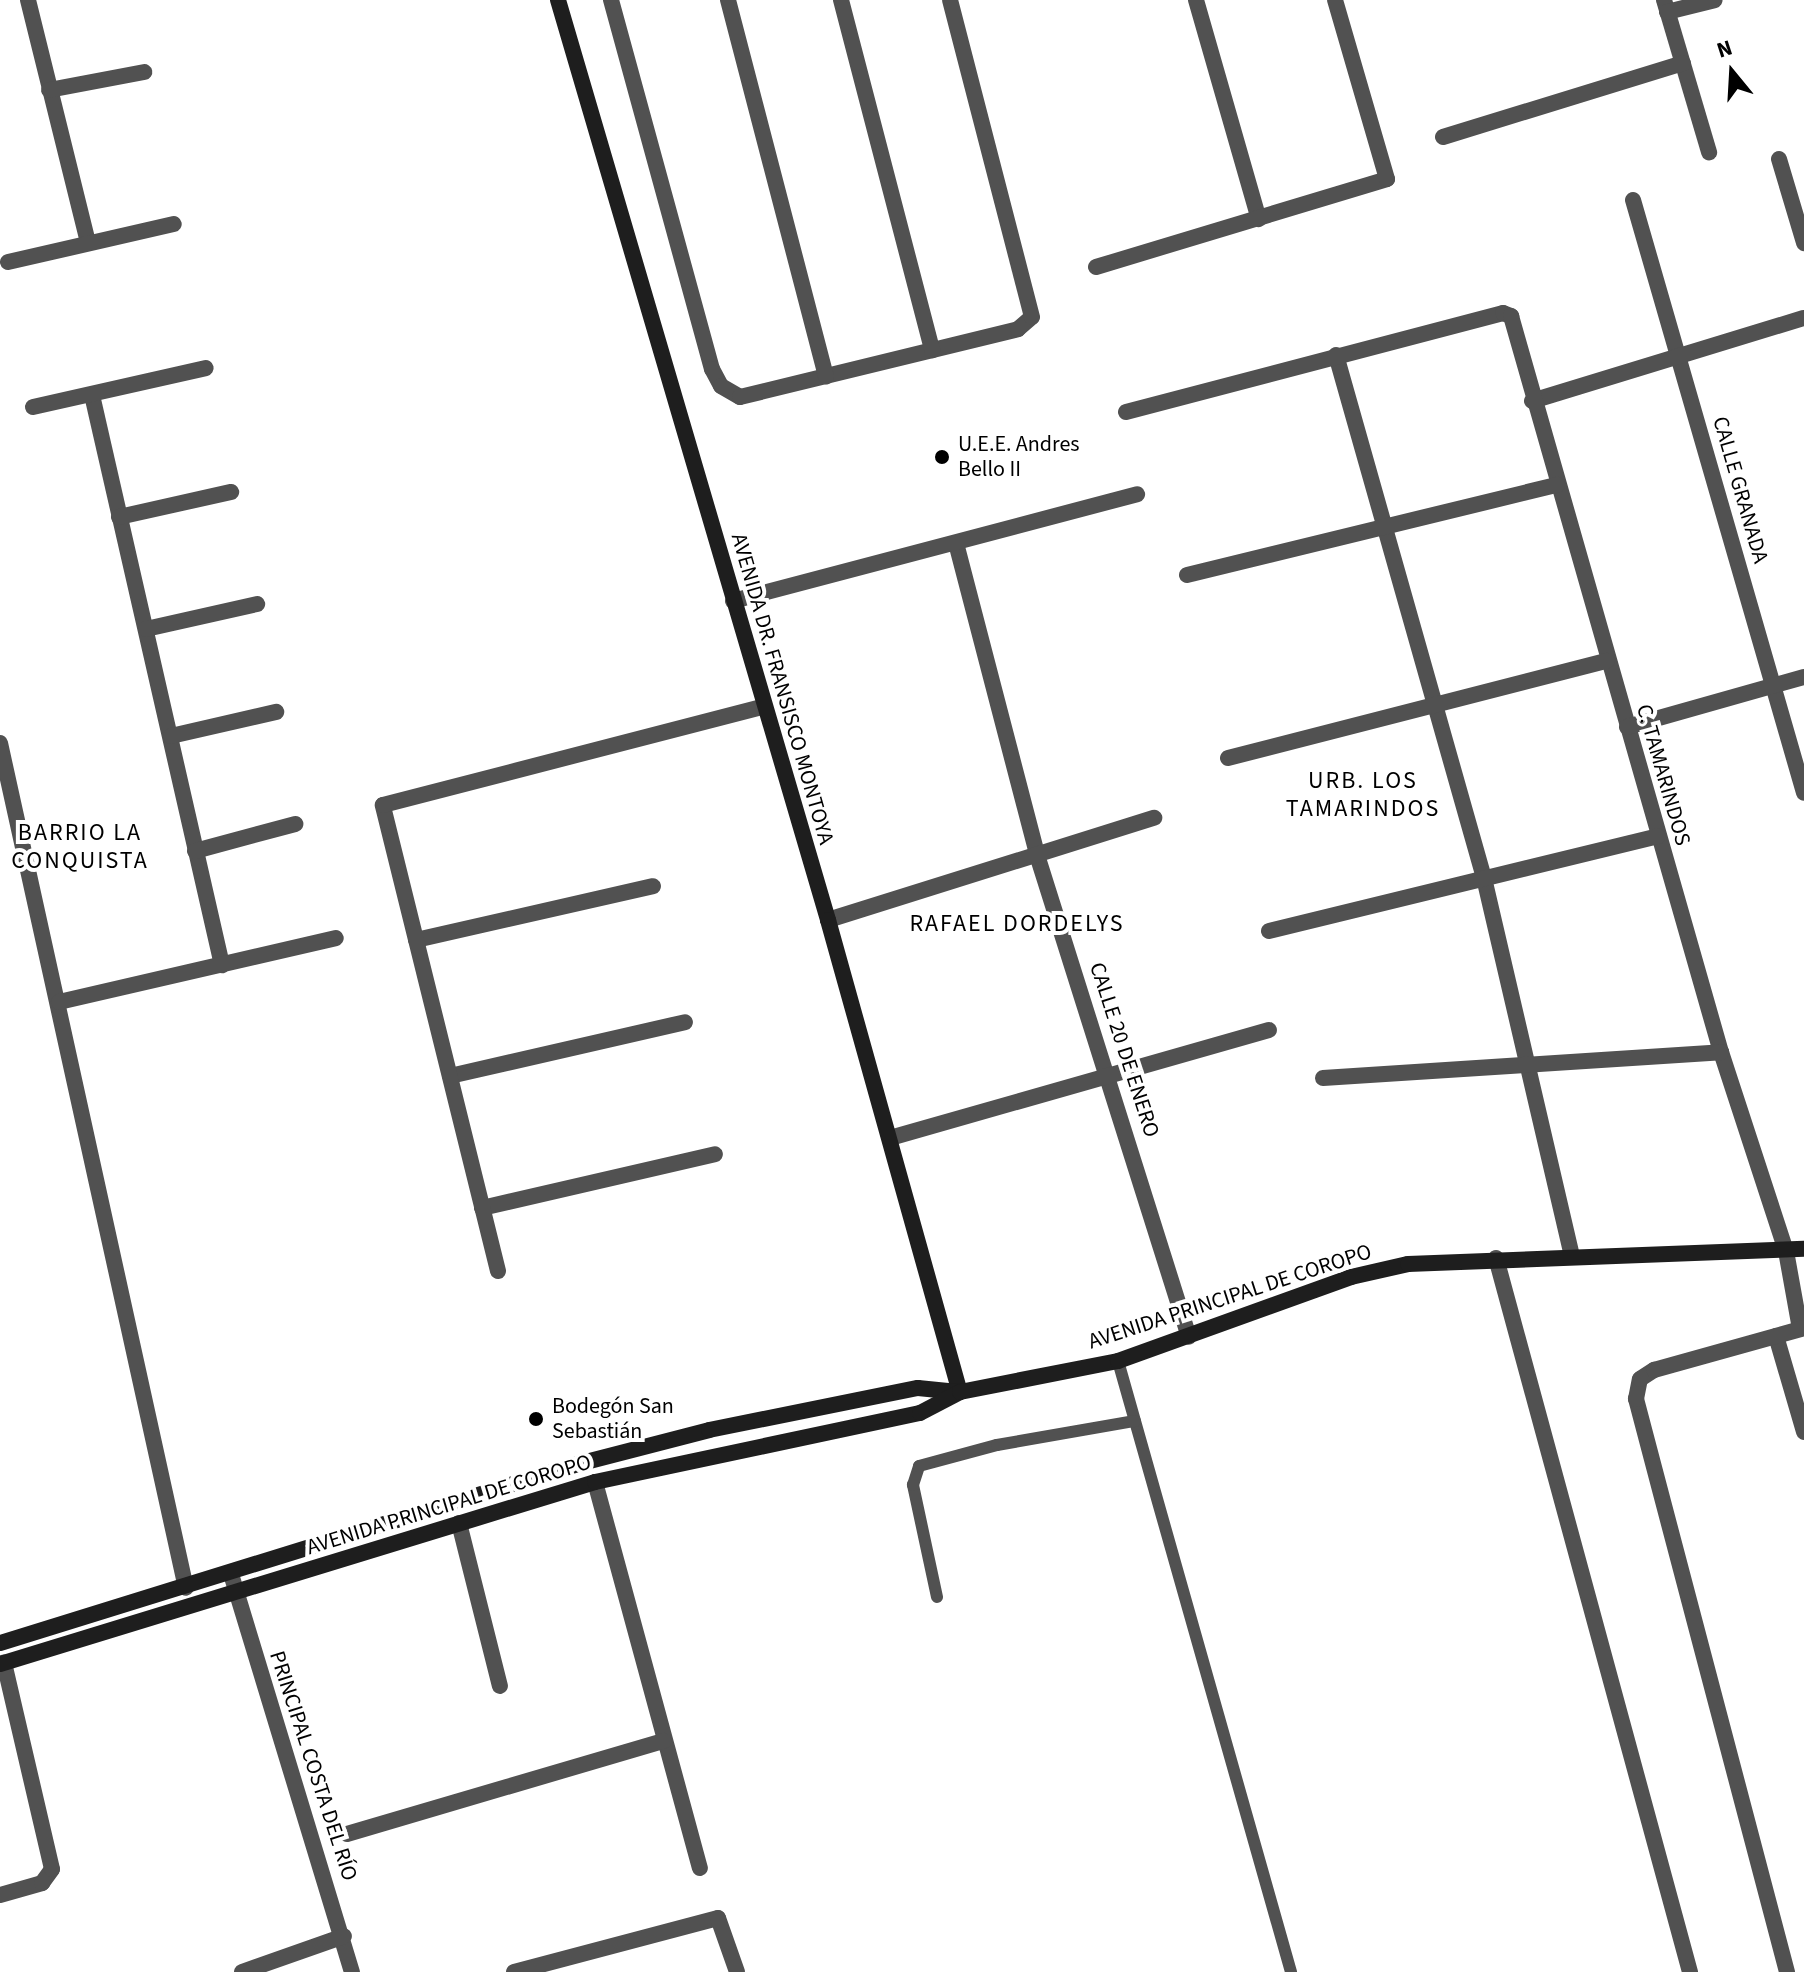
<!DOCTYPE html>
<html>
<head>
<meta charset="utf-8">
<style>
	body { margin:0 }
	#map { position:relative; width:1804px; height:1972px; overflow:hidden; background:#fff; font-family:"Source Sans 3",sans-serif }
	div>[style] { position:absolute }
	.lane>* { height:12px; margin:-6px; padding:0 6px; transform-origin:6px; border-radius:6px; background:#515151 }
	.street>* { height:16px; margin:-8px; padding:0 8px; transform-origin:8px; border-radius:8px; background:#515151 }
	.secondary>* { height:16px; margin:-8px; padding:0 8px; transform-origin:8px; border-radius:8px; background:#1e1e1e }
	.dots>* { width:22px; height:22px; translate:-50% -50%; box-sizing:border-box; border:4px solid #fff; border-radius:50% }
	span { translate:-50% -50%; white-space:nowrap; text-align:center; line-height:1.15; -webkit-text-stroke:8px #fff; paint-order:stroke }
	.poi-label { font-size:22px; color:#000 }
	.left { translate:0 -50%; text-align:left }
	.street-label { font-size:22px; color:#000 }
	.neighbourhood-label { font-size:24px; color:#000; letter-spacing:2px }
	.north { position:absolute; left:1692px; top:32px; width:80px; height:80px; -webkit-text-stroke:6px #fff; paint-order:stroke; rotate:342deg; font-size:22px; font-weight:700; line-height:32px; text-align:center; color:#000 }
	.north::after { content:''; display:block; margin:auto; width:28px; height:36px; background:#000; clip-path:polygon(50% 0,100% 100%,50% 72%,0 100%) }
</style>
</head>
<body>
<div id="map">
	<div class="lane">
		<i style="left:1118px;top:1361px;width:635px;rotate:74.19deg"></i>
		<i style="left:937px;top:1597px;width:115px;rotate:-102.1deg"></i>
		<i style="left:913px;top:1485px;width:20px;rotate:-72deg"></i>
		<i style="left:919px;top:1466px;width:81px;rotate:-15.1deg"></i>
		<i style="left:997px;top:1445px;width:140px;rotate:-9.9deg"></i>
	</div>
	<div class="street">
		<i style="left:28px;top:0;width:250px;rotate:76.1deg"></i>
		<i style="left:611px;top:0;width:383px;rotate:74.7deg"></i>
		<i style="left:712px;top:369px;width:19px;rotate:62deg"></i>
		<i style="left:721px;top:386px;width:22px;rotate:30deg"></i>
		<i style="left:740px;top:397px;width:286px;rotate:-13.7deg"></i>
		<i style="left:1018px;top:329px;width:18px;rotate:-41deg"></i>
		<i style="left:1032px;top:317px;width:327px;rotate:-104.5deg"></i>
		<i style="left:728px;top:0;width:389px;rotate:75.4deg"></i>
		<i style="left:841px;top:0;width:362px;rotate:75.4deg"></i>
		<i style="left:1196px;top:0;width:228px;rotate:74deg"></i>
		<i style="left:1664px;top:0;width:159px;rotate:73.5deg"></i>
		<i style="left:1667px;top:12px;width:49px;rotate:-14deg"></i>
		<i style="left:49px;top:90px;width:97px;rotate:-10.7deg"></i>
		<i style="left:1443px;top:137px;width:251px;rotate:-17.1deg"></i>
		<i style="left:1779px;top:159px;width:88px;rotate:73.4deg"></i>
		<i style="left:1633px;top:200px;width:617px;rotate:73.91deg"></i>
		<i style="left:8px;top:262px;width:170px;rotate:-12.9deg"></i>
		<i style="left:1096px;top:267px;width:304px;rotate:-16.8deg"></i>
		<i style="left:1387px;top:179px;width:186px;rotate:-106.2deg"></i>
		<i style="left:1336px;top:355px;width:544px;rotate:74.2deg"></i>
		<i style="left:1484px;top:878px;width:389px;rotate:76.9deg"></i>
		<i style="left:92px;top:395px;width:585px;rotate:77.15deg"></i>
		<i style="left:1532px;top:401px;width:284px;rotate:-17deg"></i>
		<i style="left:33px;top:407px;width:177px;rotate:-12.7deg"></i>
		<i style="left:1126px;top:412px;width:390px;rotate:-14.7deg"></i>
		<i style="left:1503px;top:313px;width:9px;rotate:21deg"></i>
		<i style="left:1511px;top:316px;width:765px;rotate:74.08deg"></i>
		<i style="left:1721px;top:1052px;width:209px;rotate:71.9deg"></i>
		<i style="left:1786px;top:1251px;width:79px;rotate:79.8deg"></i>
		<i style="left:119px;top:517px;width:115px;rotate:-12.6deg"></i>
		<i style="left:956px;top:543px;width:322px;rotate:75.4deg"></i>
		<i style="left:1037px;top:855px;width:505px;rotate:72.5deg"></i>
		<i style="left:1187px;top:575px;width:381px;rotate:-13.7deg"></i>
		<i style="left:733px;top:601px;width:418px;rotate:-14.8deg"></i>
		<i style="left:146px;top:629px;width:114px;rotate:-12.7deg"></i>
		<i style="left:1627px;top:727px;width:184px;rotate:-15.8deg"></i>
		<i style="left:171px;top:736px;width:108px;rotate:-12.9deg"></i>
		<i style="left:0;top:743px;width:865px;rotate:77.59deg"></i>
		<i style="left:1228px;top:758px;width:391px;rotate:-14.4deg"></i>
		<i style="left:195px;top:851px;width:104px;rotate:-15.1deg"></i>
		<i style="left:828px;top:920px;width:342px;rotate:-17.4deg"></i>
		<i style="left:1269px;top:931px;width:400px;rotate:-13.7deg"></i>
		<i style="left:416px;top:940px;width:243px;rotate:-12.8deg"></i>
		<i style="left:59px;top:1002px;width:284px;rotate:-13deg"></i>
		<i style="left:450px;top:1076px;width:241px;rotate:-12.9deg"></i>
		<i style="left:1323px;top:1078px;width:399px;rotate:-3.7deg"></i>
		<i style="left:890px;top:1138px;width:394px;rotate:-15.9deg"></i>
		<i style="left:482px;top:1208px;width:239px;rotate:-13deg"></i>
		<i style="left:1496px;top:1258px;width:740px;rotate:74.8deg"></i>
		<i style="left:498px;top:1271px;width:480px;rotate:-103.9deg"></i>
		<i style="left:383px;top:805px;width:392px;rotate:-14.5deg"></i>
		<i style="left:1776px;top:1336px;width:100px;rotate:73.7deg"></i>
		<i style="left:595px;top:1482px;width:400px;rotate:74.8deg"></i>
		<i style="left:459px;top:1523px;width:168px;rotate:75.9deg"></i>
		<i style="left:231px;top:1574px;width:416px;rotate:73.1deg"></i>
		<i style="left:347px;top:1834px;width:330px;rotate:-16.4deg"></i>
		<i style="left:0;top:1895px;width:44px;rotate:-15.9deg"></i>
		<i style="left:42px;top:1883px;width:17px;rotate:-54deg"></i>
		<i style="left:52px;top:1869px;width:212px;rotate:-103.1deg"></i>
		<i style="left:242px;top:1972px;width:108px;rotate:-19.4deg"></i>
		<i style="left:514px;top:1972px;width:211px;rotate:-14.8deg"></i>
		<i style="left:718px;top:1918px;width:57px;rotate:70.6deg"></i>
		<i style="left:1787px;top:1972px;width:593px;rotate:-104.76deg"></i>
		<i style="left:1636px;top:1399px;width:20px;rotate:-79deg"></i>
		<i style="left:1640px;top:1379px;width:17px;rotate:-33deg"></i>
		<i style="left:1654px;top:1370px;width:156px;rotate:-15.6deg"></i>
	</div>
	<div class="secondary">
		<i style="left:558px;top:0;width:959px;rotate:73.64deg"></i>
		<i style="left:828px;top:920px;width:490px;rotate:74.4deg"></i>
		<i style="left:0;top:1643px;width:605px;rotate:-17.21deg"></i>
		<i style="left:578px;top:1464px;width:135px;rotate:-14.5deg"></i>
		<i style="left:709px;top:1430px;width:213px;rotate:-11.4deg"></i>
		<i style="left:918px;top:1388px;width:40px;rotate:5.7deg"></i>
		<i style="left:0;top:1664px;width:622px;rotate:-17.01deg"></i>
		<i style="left:595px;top:1482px;width:332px;rotate:-12deg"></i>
		<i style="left:920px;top:1413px;width:45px;rotate:-27.7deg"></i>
		<i style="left:960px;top:1392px;width:161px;rotate:-11.1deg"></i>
		<i style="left:1118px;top:1361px;width:248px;rotate:-19.8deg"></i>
		<i style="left:1351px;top:1277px;width:58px;rotate:-12.8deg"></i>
		<i style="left:1408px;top:1264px;width:396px;rotate:-2.2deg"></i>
	</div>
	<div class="dots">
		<i style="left:942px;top:457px;background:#000"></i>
		<i style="left:536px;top:1419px;background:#000"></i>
	</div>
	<div class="poi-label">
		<span class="left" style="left:958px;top:457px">U.E.E. Andres<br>Bello II</span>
		<span class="left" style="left:552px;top:1419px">Bodegón San<br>Sebastián</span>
	</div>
	<div class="street-label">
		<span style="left:1740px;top:490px;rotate:74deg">CALLE GRANADA</span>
		<span style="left:782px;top:689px;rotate:74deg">AVENIDA DR. FRANSISCO MONTOYA</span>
		<span style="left:1663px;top:775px;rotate:74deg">C. TAMARINDOS</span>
		<span style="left:1124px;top:1050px;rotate:72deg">CALLE 20 DE ENERO</span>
		<span style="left:1230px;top:1297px;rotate:-18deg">AVENIDA PRINCIPAL DE COROPO</span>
		<span style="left:449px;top:1505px;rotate:-17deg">AVENIDA PRINCIPAL DE COROPO</span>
		<span style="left:313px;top:1766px;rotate:72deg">PRINCIPAL COSTA DEL RÍO</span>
	</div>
	<div class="neighbourhood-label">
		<span style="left:1363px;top:795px">URB. LOS<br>TAMARINDOS</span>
		<span style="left:80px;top:847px">BARRIO LA<br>CONQUISTA</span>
		<span style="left:1017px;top:924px">RAFAEL DORDELYS</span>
	</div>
	<div class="north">N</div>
</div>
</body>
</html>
